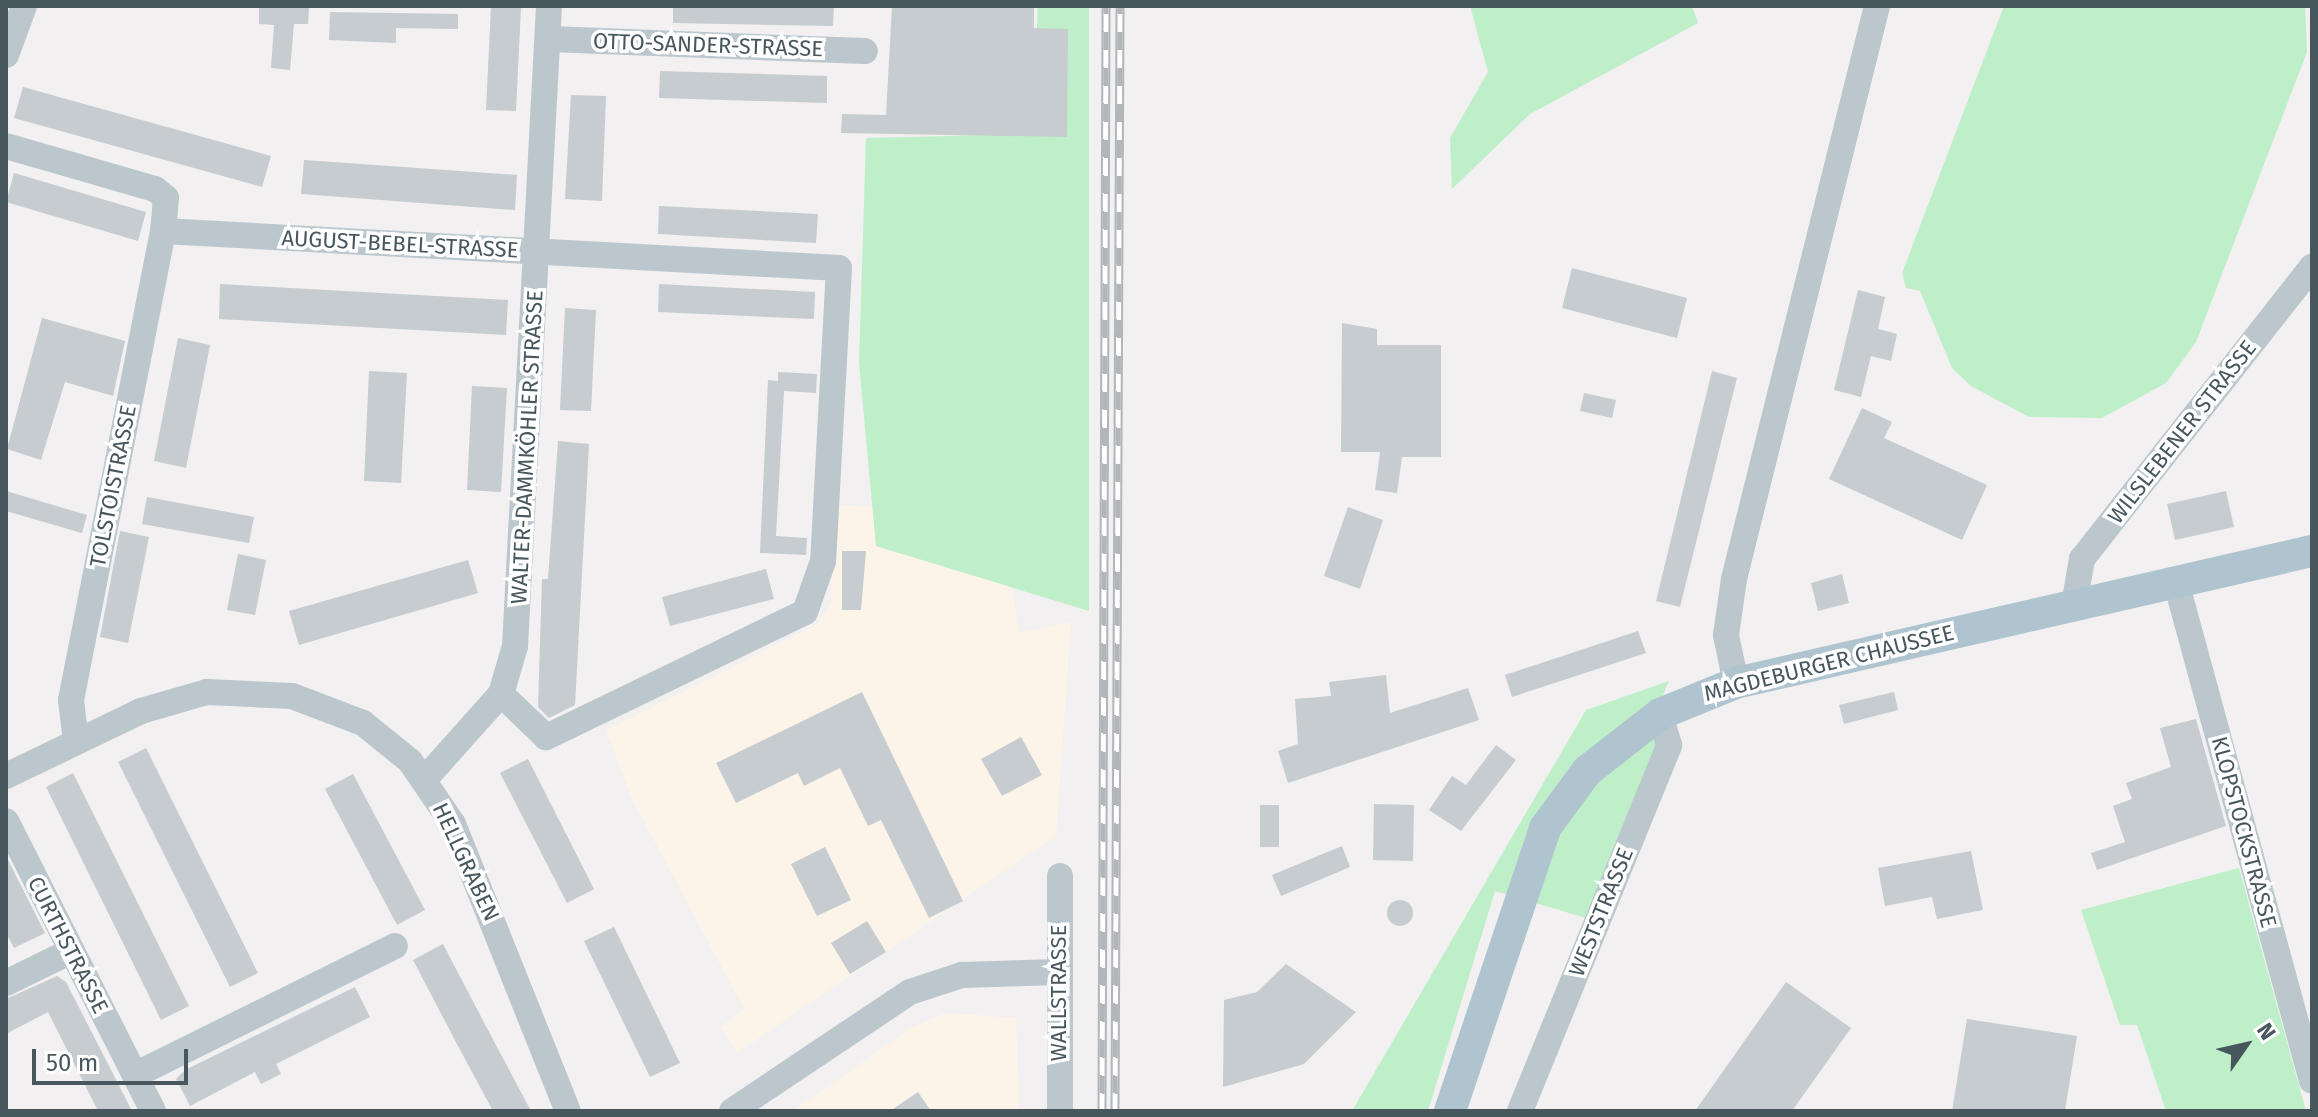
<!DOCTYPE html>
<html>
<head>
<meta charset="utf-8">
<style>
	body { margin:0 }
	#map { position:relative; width:2318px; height:1117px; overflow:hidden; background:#f2f0f0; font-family:"Fira Sans",sans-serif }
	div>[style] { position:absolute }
	.commercial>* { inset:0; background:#fcf4e9 }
	.green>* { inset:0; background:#beefc9 }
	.building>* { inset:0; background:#c6cccf }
	.round { border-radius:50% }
	.minor>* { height:26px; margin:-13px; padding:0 13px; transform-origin:13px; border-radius:13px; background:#bbc7cc }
	.major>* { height:32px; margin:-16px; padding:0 16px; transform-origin:16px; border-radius:16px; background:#afc4ce }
	.rail>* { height:9px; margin-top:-4.5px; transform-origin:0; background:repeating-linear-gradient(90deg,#fff 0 18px,#b2b6ba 0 36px); box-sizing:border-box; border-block:2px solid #b2b6ba }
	span { translate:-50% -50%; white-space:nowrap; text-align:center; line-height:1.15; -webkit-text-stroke:7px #fff; paint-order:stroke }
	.street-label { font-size:22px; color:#47575d }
	.frame { position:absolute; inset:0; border:8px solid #47575d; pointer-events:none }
	.north { position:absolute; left:2206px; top:1005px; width:80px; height:80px; -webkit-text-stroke:6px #fff; paint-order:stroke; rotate:56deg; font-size:22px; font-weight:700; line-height:32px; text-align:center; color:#47575d }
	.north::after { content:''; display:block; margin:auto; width:28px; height:36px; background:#47575d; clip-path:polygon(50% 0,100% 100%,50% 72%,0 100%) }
	.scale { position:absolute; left:32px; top:1049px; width:156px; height:36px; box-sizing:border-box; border:4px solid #47575d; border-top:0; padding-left:10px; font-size:24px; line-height:28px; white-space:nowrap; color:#47575d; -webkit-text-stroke:6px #fff; paint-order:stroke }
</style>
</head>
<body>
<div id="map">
	<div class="commercial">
		<i style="clip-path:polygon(833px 505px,892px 508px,1006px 550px,1019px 633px,1071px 622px,1056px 836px,737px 1053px,721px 1027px,744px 1009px,632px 799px,606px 730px,816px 625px,831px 603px)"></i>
		<i style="clip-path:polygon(946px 1013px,1016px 1018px,1019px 1111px,793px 1111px,911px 1028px)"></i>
	</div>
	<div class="green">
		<i style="clip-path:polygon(1038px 6px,1089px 6px,1089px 611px,876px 546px,859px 363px,866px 138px,1032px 134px)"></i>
		<i style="clip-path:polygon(1470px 6px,1692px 6px,1698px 23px,1530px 114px,1452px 189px,1450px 138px,1488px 72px)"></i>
		<i style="clip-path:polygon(2004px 6px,2305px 6px,2307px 52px,2196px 342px,2166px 383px,2102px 418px,2029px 417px,1971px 386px,1952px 368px,1920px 291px,1906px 288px,1902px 273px)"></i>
		<i style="clip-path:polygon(1669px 681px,1648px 729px,1660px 748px,1586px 918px,1495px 891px,1428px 1111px,1352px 1111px,1586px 710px)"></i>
		<i style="clip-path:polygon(2239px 868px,2306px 1111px,2166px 1111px,2137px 1025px,2120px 1025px,2081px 910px)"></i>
	</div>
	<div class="building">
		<i style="clip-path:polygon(259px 6px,309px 8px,308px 24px,294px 24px,290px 70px,271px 68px,274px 25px,259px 24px)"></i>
		<i style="clip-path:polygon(491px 6px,521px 7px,516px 111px,486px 110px)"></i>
		<i style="clip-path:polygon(673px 6px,834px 6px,833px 26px,673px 23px)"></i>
		<i style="clip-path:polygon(892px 6px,1034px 7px,1034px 28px,1068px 29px,1067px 137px,841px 133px,842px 114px,886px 115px)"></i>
		<i style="clip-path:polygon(330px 12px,458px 14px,458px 29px,396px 28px,396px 43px,329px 40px)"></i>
		<i style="clip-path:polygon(660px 71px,827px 76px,827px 103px,659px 98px)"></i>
		<i style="clip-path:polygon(23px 87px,271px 156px,262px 187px,14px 118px)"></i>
		<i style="clip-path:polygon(571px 95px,606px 96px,602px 201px,565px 199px)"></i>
		<i style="clip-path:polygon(304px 160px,517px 175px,515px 210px,301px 194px)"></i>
		<i style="clip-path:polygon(14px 173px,146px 212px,138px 241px,6px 202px)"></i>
		<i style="clip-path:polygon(659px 206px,818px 214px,816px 243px,658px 234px)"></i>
		<i style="clip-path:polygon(1572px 268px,1687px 298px,1677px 338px,1562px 308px)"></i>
		<i style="clip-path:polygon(220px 284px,508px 300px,506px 335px,219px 319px)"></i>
		<i style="clip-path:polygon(659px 284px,815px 292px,814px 319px,658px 312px)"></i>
		<i style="clip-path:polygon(1858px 290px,1885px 297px,1878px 329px,1897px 334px,1891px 361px,1871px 356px,1861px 397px,1834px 390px)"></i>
		<i style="clip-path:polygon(565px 308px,596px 310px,591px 411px,560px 410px)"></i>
		<i style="clip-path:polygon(42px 318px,125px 341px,113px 396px,65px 382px,41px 460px,7px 449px)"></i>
		<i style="clip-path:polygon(1342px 323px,1377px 329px,1377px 345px,1441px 345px,1441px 457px,1402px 457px,1397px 493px,1375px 490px,1380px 452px,1341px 452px)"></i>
		<i style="clip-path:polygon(178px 338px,210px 345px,186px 468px,154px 461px)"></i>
		<i style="clip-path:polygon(369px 371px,407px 373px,401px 483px,364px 481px)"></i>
		<i style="clip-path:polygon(1712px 371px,1737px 378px,1680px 607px,1656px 601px)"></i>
		<i style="clip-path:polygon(778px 372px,817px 374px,816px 393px,784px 391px,776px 536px,807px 538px,806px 555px,760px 553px,768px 380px,778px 381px)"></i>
		<i style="clip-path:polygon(472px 386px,507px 388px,501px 492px,467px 490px)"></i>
		<i style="clip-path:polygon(1584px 393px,1616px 400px,1612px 418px,1580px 411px)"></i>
		<i style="clip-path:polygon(1862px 408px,1892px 422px,1884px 438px,1987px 485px,1962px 540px,1829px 479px)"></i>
		<i style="clip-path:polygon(558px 441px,589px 444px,575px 705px,549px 718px,538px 707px,542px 579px,548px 579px)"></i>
		<i style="clip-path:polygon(6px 491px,87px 515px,82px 533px,6px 511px)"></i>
		<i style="clip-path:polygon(2226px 491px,2234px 527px,2175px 540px,2167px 504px)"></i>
		<i style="clip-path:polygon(147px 497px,254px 517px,249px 543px,142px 524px)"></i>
		<i style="clip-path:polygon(1348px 507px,1383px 520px,1360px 589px,1324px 576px)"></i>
		<i style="clip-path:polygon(120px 531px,149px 537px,128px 643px,100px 637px)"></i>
		<i style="clip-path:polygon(842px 551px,866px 551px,861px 610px,842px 610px)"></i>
		<i style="clip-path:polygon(238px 554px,266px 560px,255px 615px,227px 610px)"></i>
		<i style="clip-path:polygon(468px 560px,478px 593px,299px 645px,289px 611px)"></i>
		<i style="clip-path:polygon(766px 569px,774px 599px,670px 626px,662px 597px)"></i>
		<i style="clip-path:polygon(1842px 574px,1849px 603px,1818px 611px,1811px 583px)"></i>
		<i style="clip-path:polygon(1638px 631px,1646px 653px,1512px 697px,1505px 675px)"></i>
		<i style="clip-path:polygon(1386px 675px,1390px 713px,1468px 688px,1479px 720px,1288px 783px,1278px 751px,1298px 744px,1295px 699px,1331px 696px,1329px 682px)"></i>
		<i style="clip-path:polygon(862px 692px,963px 901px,929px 918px,881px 820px,868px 826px,840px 768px,804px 786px,798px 773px,736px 803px,716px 763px)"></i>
		<i style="clip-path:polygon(1894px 692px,1898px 710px,1844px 724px,1839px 705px)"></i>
		<i style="clip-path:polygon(2196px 719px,2226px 826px,2097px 870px,2091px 853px,2125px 842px,2113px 806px,2132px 799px,2126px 783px,2171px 767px,2160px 728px)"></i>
		<i style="clip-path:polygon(1021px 737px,1042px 775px,1002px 796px,981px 759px)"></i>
		<i style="clip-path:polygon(1496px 745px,1516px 760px,1461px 831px,1429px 810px,1452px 776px,1466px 785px)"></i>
		<i style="clip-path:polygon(146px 748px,258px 973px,230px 987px,118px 762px)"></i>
		<i style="clip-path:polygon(528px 759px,594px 889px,567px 903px,500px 773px)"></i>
		<i style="clip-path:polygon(73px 773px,189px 1006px,161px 1020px,46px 787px)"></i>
		<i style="clip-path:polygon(353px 774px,425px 910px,397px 925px,325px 789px)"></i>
		<i style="clip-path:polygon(1374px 804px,1414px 805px,1413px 861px,1373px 860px)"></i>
		<i style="clip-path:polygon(1260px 805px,1279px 805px,1279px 847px,1260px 847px)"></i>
		<i style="clip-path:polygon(1342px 846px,1350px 867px,1281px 896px,1272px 875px)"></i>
		<i style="clip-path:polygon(825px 847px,851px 900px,817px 916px,791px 864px)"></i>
		<i style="clip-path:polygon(1971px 851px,1983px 910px,1937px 919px,1932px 897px,1885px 906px,1878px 868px)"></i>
		<i style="clip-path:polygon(6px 856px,45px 933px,14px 948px,6px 933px)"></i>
		<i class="round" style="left:1387px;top:900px;width:26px;height:26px"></i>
		<i style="clip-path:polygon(867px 921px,886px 952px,850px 974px,831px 943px)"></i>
		<i style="clip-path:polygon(614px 927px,680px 1063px,650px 1077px,584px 941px)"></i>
		<i style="clip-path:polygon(443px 944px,488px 1030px,531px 1111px,493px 1111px,458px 1046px,413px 960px)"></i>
		<i style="clip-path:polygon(1286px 964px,1356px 1012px,1304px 1064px,1223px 1087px,1224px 1000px,1257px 992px)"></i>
		<i style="clip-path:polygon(57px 976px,66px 982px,132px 1111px,98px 1111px,48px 1012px,6px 1034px,6px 999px)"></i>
		<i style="clip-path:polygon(1786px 982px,1851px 1028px,1792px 1111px,1695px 1111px)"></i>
		<i style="clip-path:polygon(355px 987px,370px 1017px,276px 1064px,281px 1074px,261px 1084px,255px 1072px,190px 1106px,176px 1079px,185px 1070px)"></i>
		<i style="clip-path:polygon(1967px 1019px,2077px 1036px,2065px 1111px,1952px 1111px)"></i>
		<i style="clip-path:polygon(918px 1092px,931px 1111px,890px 1111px)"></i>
	</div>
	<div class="minor">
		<i style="left:550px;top:39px;width:315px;rotate:2.2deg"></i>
		<i style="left:6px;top:55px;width:52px;rotate:-69.8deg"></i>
		<i style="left:6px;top:146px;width:155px;rotate:16.1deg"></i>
		<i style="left:155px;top:189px;width:14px;rotate:39deg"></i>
		<i style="left:166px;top:198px;width:33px;rotate:95deg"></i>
		<i style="left:163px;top:231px;width:677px;rotate:3.13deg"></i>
		<i style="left:839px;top:268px;width:293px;rotate:93.1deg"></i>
		<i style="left:823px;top:561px;width:54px;rotate:109.4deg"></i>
		<i style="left:805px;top:612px;width:288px;rotate:154.2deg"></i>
		<i style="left:546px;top:737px;width:62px;rotate:-136.3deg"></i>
		<i style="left:2176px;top:582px;width:517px;rotate:74.75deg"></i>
		<i style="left:2074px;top:605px;width:47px;rotate:-80.1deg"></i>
		<i style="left:2082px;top:559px;width:372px;rotate:-51.8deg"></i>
		<i style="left:1736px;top:683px;width:49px;rotate:-101.8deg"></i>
		<i style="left:1726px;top:635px;width:57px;rotate:-81.9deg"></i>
		<i style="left:1734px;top:579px;width:591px;rotate:-75.99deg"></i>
		<i style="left:76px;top:741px;width:41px;rotate:-97deg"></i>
		<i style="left:71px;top:700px;width:478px;rotate:-78.9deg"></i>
		<i style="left:6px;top:776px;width:150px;rotate:-25.7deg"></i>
		<i style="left:141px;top:711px;width:69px;rotate:-16.1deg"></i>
		<i style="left:207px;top:692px;width:85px;rotate:2.7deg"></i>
		<i style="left:292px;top:696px;width:76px;rotate:20.8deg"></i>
		<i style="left:363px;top:723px;width:60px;rotate:39deg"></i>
		<i style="left:410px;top:761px;width:76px;rotate:55.7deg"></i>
		<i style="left:453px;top:824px;width:309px;rotate:68.2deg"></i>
		<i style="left:424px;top:780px;width:115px;rotate:-48.2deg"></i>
		<i style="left:501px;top:694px;width:50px;rotate:-73.7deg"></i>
		<i style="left:515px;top:646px;width:641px;rotate:-86.96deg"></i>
		<i style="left:6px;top:821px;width:325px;rotate:63.1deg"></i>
		<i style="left:1060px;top:876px;width:235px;rotate:90deg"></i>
		<i style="left:6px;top:983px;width:72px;rotate:-26.2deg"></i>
		<i style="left:135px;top:1075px;width:290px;rotate:-26.4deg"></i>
		<i style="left:732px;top:1111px;width:214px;rotate:-33.8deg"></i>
		<i style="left:910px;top:992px;width:55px;rotate:-18.1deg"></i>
		<i style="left:962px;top:975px;width:97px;rotate:-1.8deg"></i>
		<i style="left:1520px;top:1111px;width:395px;rotate:-67.8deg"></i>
		<i style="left:1669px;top:745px;width:32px;rotate:-106deg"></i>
	</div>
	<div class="major">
		<i style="left:1450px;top:1111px;width:299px;rotate:-71.4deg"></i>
		<i style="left:1545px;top:828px;width:71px;rotate:-53.6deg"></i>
		<i style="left:1587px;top:771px;width:93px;rotate:-38deg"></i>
		<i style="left:1660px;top:714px;width:82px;rotate:-22.2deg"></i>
		<i style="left:1736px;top:683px;width:591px;rotate:-12.91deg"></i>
	</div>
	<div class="rail">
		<i style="left:1102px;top:1111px;width:1105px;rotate:-89.79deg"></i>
		<i style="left:1115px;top:1111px;width:1105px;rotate:-89.74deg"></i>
	</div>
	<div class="street-label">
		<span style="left:708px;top:45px;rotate:2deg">OTTO-SANDER-STRASSE</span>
		<span style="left:400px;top:244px;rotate:3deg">AUGUST-BEBEL-STRASSE</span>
		<span style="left:2182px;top:432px;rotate:-52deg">WILSLEBENER STRASSE</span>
		<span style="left:527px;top:447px;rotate:-87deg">WALTER-DAMMKÖHLER STRASSE</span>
		<span style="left:113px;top:486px;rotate:-79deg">TOLSTOISTRASSE</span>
		<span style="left:1829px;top:663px;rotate:-14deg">MAGDEBURGER CHAUSSEE</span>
		<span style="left:2244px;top:832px;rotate:75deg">KLOPSTOCKSTRASSE</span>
		<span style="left:466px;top:862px;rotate:65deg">HELLGRABEN</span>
		<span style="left:1601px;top:912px;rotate:-68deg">WESTSTRASSE</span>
		<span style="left:68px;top:945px;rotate:63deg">CURTHSTRASSE</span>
		<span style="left:1059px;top:993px;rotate:-90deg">WALLSTRASSE</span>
	</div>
	<div class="frame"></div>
	<div class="north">N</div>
	<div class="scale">50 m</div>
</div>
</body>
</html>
